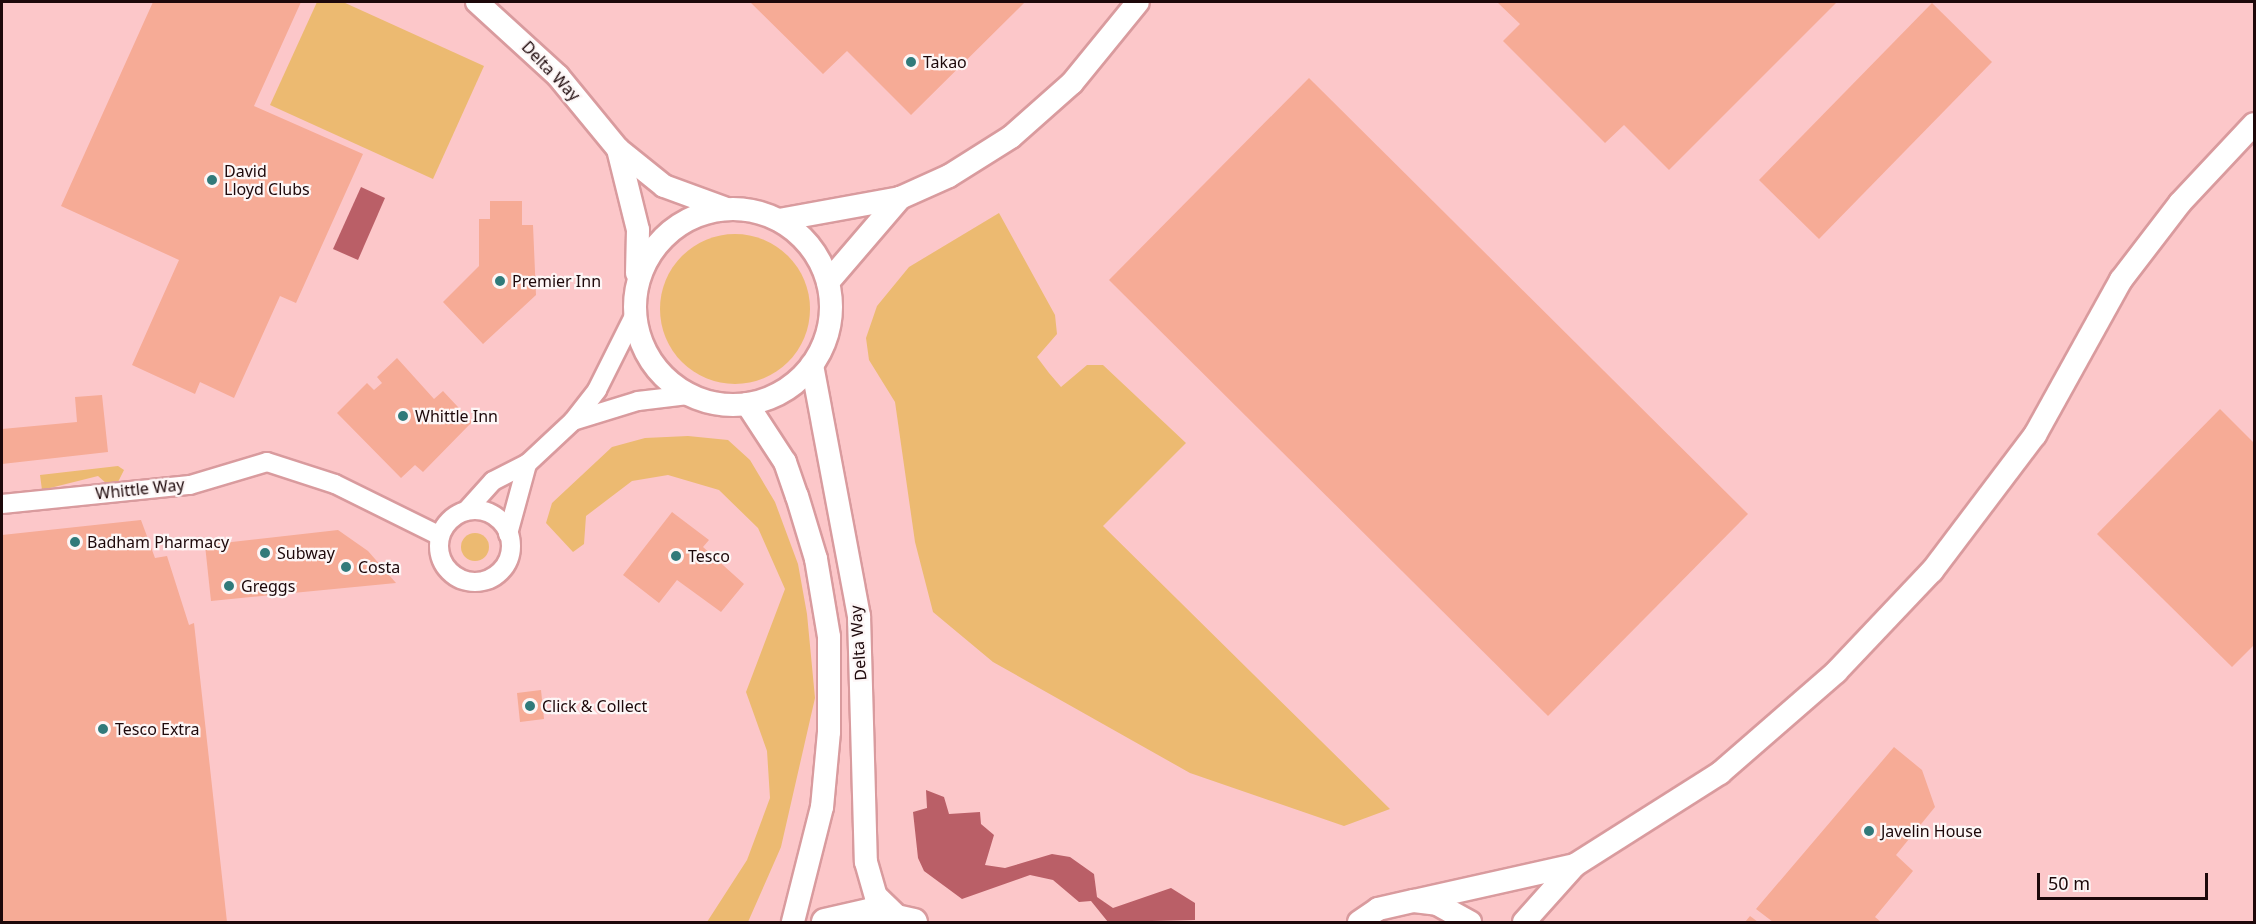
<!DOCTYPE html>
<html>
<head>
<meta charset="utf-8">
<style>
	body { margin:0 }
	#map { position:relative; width:2256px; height:924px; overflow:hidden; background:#fcc7c9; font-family:"Noto Sans",sans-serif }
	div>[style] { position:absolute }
	.green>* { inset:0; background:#ecba71 }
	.round { border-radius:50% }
	.water>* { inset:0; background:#ba5f67 }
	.building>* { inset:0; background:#f6ab96 }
	.roads { filter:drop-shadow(2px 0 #d99b9e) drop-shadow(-2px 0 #d99b9e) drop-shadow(0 2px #d99b9e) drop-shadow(0 -2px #d99b9e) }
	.minor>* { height:18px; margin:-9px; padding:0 9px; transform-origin:9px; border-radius:9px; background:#fff }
	.minor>.ring { margin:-9px; padding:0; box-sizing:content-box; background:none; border:18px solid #fff; border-radius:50% }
	.tertiary>* { height:22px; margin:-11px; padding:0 11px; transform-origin:11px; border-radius:11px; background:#fff }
	.tertiary>.ring { margin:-11px; padding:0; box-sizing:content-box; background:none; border:22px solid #fff; border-radius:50% }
	.secondary>* { height:26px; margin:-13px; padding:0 13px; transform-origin:13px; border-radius:13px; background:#fff }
	.dots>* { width:16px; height:16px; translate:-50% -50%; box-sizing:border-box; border:3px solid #fdf6f6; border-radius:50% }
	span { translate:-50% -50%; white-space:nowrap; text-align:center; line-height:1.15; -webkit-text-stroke:4.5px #fdf6f6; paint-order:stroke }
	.poi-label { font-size:16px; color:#1d080a }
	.left { translate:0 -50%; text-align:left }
	.street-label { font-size:16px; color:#1d080a }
	.frame { position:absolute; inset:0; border:3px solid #1d080a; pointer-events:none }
	.scale { position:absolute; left:2037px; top:873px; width:171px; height:27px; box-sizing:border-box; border:3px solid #1d080a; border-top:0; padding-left:8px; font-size:18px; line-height:21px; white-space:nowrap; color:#1d080a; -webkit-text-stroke:4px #fdf6f6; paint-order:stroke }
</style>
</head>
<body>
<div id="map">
	<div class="green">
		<i style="clip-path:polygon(317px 2px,343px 2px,484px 66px,433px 179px,270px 105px)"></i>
		<i style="clip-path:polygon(999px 213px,1055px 315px,1057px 334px,1037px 357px,1049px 373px,1061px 387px,1087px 365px,1103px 365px,1186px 443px,1103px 526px,1390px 809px,1344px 826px,1190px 773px,993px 662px,933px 612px,915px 542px,895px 402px,869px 360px,866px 338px,877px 306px,909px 267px)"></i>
		<i class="round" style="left:660px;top:234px;width:150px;height:150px"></i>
		<i style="clip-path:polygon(688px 436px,728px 440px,750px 460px,775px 502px,798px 564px,807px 614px,815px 698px,781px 847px,748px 922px,707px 922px,747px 860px,770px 798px,767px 751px,746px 692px,785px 589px,758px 528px,719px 490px,668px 475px,632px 481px,586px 516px,584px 544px,573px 552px,546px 523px,552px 503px,612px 447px,645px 438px)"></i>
		<i style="clip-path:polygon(118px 466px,124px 470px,118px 482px,107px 484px,98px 476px,42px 490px,40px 475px)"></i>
		<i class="round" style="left:461px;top:533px;width:28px;height:28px"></i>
	</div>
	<div class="water">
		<i style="clip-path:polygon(361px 187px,385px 198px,358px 260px,333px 249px)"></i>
		<i style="clip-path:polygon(926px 790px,944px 797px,949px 814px,980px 812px,981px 824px,994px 835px,985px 865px,1005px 868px,1052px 854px,1070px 857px,1094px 874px,1097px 897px,1113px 908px,1171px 888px,1195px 903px,1195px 920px,1108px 922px,1091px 901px,1079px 902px,1053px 880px,1030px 875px,962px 899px,924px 871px,918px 858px,913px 812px,927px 808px)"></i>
	</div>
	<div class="building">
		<i style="clip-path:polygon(153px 2px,301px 2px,254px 106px,363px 154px,296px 303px,280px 296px,234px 398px,200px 382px,195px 394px,132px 365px,179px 260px,61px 206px)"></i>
		<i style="clip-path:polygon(750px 2px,1025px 2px,911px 115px,847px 51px,823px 74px)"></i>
		<i style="clip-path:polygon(1497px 2px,1837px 2px,1669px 170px,1624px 125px,1605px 143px,1503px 41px,1520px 24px)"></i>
		<i style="clip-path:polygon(1932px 3px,1992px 62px,1819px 239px,1759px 180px)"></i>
		<i style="clip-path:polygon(1309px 78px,1748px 514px,1548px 716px,1109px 280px)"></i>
		<i style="clip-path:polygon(490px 201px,522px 201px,522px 225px,533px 225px,536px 295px,483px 344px,443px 302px,479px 266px,479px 219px,490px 219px)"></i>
		<i style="clip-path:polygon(397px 358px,434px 399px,443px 391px,472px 422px,423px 472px,415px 465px,401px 478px,337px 413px,367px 383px,374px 390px,382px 383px,377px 377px)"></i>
		<i style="clip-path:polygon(102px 395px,108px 452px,2px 464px,2px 429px,77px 422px,75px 397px)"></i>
		<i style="clip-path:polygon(2220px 409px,2254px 443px,2254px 645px,2232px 667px,2097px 534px)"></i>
		<i style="clip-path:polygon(672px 512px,709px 540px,703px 547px,744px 584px,721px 612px,677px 580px,659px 603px,623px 575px)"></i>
		<i style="clip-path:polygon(141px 520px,155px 558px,167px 556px,189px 625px,194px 623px,227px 922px,2px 922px,2px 535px)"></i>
		<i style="clip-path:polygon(338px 530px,368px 551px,396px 583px,211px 601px,205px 545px)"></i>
		<i style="clip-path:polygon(541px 690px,544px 719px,520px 722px,517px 693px)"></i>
		<i style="clip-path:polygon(1894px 747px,1922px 770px,1935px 807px,1896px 855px,1913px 871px,1875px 917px,1881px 922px,1773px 922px,1756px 909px)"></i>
		<i style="clip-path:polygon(1750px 916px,1758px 922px,1745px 922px)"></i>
	</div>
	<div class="roads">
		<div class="minor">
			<i style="left:573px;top:421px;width:68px;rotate:-17.1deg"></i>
			<i style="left:638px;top:401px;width:50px;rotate:-6.8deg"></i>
			<i style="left:2px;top:504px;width:189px;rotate:-5.8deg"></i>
			<i style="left:190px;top:485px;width:80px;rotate:-16.6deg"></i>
			<i style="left:267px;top:462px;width:71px;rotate:17.9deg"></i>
			<i style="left:335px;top:484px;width:117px;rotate:26.3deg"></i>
			<i class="ring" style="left:439px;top:510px;width:54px;height:54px"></i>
			<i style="left:466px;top:511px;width:40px;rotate:-48deg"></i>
			<i style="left:493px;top:481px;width:38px;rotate:-27deg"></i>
			<i style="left:527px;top:464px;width:63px;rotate:-43.1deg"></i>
			<i style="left:573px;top:421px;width:39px;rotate:-52deg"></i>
			<i style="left:597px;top:390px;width:83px;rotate:-63.4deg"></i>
			<i style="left:508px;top:534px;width:73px;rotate:-74.8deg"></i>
		</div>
		<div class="tertiary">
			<i style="left:477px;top:2px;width:110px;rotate:42.4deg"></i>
			<i style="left:558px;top:76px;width:94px;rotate:50.6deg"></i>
			<i style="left:618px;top:149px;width:59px;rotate:38.8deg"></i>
			<i style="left:664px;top:186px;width:64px;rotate:20.1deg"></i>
			<i style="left:618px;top:149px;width:83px;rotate:76.1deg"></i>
			<i style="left:638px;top:230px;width:43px;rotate:91.3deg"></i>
			<i class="ring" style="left:635px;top:209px;width:174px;height:174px"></i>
			<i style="left:779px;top:220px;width:123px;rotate:-10.3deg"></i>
			<i style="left:900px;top:198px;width:54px;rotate:-24.2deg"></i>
			<i style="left:949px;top:176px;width:73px;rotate:-32.2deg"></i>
			<i style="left:1011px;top:137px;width:81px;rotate:-41.5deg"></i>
			<i style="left:1072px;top:83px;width:104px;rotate:-50.8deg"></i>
			<i style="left:828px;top:282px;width:111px;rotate:-49.4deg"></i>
			<i style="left:812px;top:365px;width:255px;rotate:79.4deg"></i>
			<i style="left:859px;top:616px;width:246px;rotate:88.4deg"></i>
			<i style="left:866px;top:862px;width:35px;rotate:74deg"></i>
			<i style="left:876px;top:896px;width:28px;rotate:44deg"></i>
			<i style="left:747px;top:404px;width:69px;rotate:56.8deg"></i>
			<i style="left:785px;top:462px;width:36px;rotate:71deg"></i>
			<i style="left:797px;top:496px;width:66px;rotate:73.2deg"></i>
			<i style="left:816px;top:559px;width:79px;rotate:80.5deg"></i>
			<i style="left:829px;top:637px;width:95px;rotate:90deg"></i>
			<i style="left:829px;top:732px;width:75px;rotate:95.3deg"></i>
			<i style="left:822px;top:807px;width:119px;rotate:104.2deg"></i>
			<i style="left:1414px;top:901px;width:165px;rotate:-12.6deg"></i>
			<i style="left:1359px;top:922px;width:23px;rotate:-34deg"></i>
			<i style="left:1378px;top:909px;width:37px;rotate:-13deg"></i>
			<i style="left:1414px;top:901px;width:23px;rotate:7deg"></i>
			<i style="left:1437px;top:904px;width:38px;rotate:29deg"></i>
			<i style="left:1524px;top:922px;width:76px;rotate:-48.2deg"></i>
			<i style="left:1575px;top:865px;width:172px;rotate:-32.4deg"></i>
			<i style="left:1720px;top:773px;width:154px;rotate:-41deg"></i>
			<i style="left:1836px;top:672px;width:139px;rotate:-46.5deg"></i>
			<i style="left:1932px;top:571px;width:171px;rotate:-52.9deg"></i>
			<i style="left:2035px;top:435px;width:177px;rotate:-61deg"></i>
			<i style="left:2121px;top:280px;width:97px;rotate:-52.5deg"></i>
			<i style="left:2180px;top:203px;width:108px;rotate:-46.9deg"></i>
		</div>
		<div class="secondary">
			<i style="left:825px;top:922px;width:45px;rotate:-12.8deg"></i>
			<i style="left:869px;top:912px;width:46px;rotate:12.5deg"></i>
		</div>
	</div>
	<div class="dots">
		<i style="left:911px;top:62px;background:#317a7a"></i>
		<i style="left:212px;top:180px;background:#317a7a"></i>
		<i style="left:500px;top:281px;background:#317a7a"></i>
		<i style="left:403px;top:416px;background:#317a7a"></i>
		<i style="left:75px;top:542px;background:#317a7a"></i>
		<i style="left:265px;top:553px;background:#317a7a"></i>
		<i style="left:676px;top:556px;background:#317a7a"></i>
		<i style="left:346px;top:567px;background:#317a7a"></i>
		<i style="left:229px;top:586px;background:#317a7a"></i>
		<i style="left:530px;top:706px;background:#317a7a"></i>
		<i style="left:103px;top:729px;background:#317a7a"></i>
		<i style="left:1869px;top:831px;background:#317a7a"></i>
	</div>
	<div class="poi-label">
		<span class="left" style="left:923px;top:62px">Takao</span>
		<span class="left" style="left:224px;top:180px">David<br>Lloyd Clubs</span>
		<span class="left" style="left:512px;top:281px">Premier Inn</span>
		<span class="left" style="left:415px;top:416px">Whittle Inn</span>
		<span class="left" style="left:87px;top:542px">Badham Pharmacy</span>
		<span class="left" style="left:277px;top:553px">Subway</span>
		<span class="left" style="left:688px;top:556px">Tesco</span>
		<span class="left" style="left:358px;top:567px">Costa</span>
		<span class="left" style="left:241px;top:586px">Greggs</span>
		<span class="left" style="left:542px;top:706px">Click &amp; Collect</span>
		<span class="left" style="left:115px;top:729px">Tesco Extra</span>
		<span class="left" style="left:1881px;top:831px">Javelin House</span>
	</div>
	<div class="street-label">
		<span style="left:551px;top:71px;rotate:46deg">Delta Way</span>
		<span style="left:140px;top:489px;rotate:-6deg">Whittle Way</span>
		<span style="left:858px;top:643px;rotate:-94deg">Delta Way</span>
	</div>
	<div class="frame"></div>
	<div class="scale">50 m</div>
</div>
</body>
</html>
